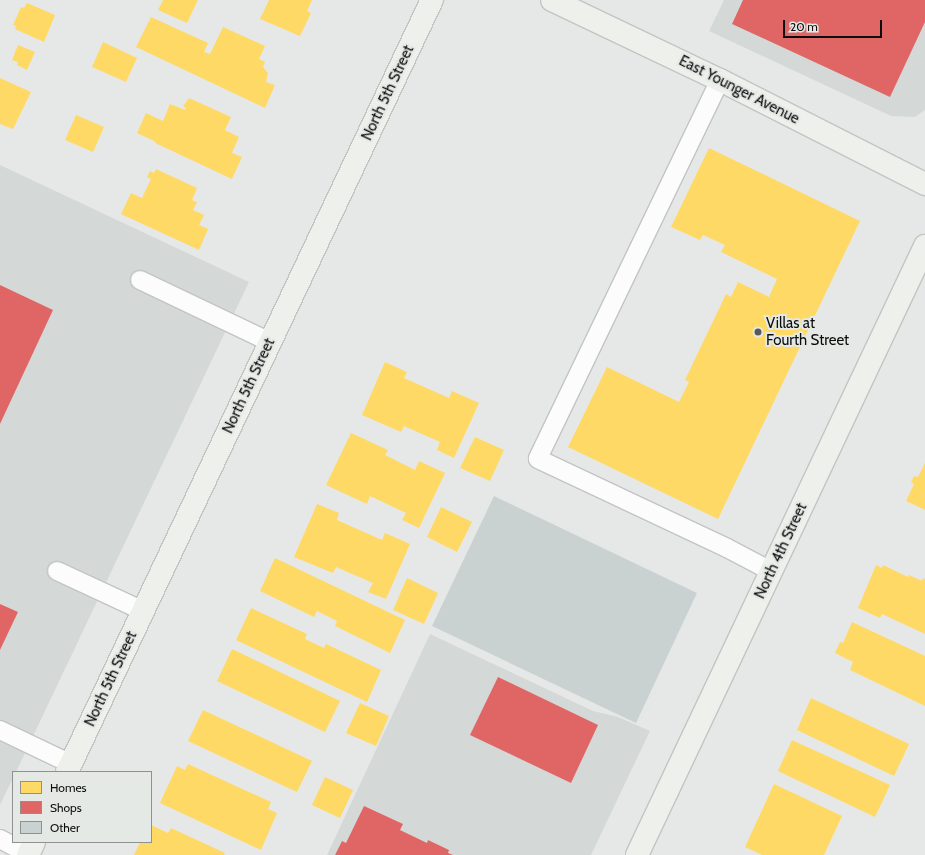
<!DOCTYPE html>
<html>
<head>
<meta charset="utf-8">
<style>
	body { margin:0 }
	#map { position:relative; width:925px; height:855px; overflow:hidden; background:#e6e8e7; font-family:Cabin,sans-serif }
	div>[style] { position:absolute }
	.built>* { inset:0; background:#d4d9d7 }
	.homes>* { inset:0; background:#ffd966 }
	.shops>* { inset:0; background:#e06666 }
	.building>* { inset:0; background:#c9d2d1 }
	.roads { filter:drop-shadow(1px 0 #c3c4c3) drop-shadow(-1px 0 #c3c4c3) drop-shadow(0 1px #c3c4c3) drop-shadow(0 -1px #c3c4c3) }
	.lane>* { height:18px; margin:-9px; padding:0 9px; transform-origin:9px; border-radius:9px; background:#fbfcfb }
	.secondary>* { height:22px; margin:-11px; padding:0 11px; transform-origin:11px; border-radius:11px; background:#eef0eb }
	.dots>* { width:11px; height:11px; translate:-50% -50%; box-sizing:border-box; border:2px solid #e5e9e6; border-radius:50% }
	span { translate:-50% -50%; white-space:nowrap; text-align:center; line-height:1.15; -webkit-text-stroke:4px #e5e9e6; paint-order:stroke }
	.street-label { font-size:15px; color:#0c0d0d }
	.poi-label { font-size:15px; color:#0c0d0d }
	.left { translate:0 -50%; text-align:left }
	.legend { position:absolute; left:12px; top:771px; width:140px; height:72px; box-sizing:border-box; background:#e5e9e6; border:1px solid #8e918f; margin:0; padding:5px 7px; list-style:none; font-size:12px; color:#0c0d0d }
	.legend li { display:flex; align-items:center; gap:8px; height:20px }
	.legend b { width:20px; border:1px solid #8e918f }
	.scale { position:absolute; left:783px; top:20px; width:99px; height:18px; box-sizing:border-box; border:2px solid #0c0d0d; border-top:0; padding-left:5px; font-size:12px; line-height:14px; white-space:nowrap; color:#0c0d0d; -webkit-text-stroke:3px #e5e9e6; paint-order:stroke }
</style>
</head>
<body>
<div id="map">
	<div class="built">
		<i style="clip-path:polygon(724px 0,925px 0,925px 110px,915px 117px,891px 116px,709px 31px)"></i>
		<i style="clip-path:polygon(0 165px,249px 282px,16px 772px,13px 772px,13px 778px,0 805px)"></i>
		<i style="clip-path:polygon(430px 634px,593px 711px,618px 717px,650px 731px,591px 855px,327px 855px)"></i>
	</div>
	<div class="homes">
		<i style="clip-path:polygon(163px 0,198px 0,187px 23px,158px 10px)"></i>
		<i style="clip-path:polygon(269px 0,312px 0,307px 11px,311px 13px,300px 36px,260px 19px)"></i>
		<i style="clip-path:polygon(27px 3px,55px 15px,44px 42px,15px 29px,16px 26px,13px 25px,21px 7px,24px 8px)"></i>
		<i style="clip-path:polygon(151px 17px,208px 43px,204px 52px,210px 54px,223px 27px,265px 46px,259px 59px,265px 62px,263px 67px,268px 73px,266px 82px,275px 85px,265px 108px,136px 47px)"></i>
		<i style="clip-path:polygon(103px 42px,137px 58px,126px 82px,92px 67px)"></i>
		<i style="clip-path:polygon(18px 45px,35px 52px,27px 70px,17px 65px,18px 62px,12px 60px)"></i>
		<i style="clip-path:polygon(0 78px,31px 92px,13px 129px,0 124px)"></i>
		<i style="clip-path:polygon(189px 98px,231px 117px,225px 130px,239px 137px,232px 153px,242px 157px,232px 179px,155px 143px,156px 142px,137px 133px,146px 113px,163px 121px,170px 104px,185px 110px,186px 108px,183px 106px)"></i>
		<i style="clip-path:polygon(76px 115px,104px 127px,93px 152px,65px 140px)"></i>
		<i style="clip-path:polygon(709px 148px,860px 221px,718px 519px,568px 447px,607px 367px,679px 402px,689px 382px,685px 380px,726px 294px,731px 297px,738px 282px,769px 297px,777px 279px,721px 252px,725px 245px,703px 235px,700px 240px,671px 227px)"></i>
		<i style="clip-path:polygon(156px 169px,197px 188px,192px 200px,197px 202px,193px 210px,204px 215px,199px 225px,208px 229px,199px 250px,121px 214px,131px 193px,142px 198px,151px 179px,147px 177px,150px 171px,154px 173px)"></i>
		<i style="clip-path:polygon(385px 362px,407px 372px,404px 378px,449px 398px,452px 391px,479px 403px,454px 458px,437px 450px,440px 442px,404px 426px,401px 432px,362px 415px)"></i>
		<i style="clip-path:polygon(351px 433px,388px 450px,385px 455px,415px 470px,419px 461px,445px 473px,419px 528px,402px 520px,406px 513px,370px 496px,367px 504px,326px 485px)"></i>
		<i style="clip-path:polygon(475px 437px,504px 450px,490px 481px,460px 468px)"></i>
		<i style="clip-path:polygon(925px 463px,925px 510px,906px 501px,914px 484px,911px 482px,914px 476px,918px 477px)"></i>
		<i style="clip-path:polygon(317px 504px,339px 513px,337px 520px,382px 540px,385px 533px,410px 544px,386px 599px,368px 592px,373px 583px,336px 567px,333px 573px,294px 557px)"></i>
		<i style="clip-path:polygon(441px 507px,472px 522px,457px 552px,427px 537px)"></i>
		<i style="clip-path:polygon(275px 558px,405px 620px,390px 653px,335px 626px,337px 621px,317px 611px,314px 617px,260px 591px)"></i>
		<i style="clip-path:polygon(876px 565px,882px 568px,883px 565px,908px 577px,909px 575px,922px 581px,923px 578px,925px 579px,925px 634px,882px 614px,880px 618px,858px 608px)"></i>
		<i style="clip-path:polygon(407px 578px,438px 593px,424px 624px,393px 610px)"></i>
		<i style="clip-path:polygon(251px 608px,307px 634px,305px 639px,324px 648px,326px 644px,381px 670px,367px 702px,236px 640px)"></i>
		<i style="clip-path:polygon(852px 622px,925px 656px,925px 706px,850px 670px,853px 662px,835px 653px,840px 642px,843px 643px)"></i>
		<i style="clip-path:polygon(232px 649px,340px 701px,325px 732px,217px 681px)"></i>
		<i style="clip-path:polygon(811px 698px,909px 744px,894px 776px,797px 730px)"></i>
		<i style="clip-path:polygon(360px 703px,389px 716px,376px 746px,346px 733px)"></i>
		<i style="clip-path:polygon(203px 710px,312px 761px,297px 792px,188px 741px)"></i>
		<i style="clip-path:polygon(792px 740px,890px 785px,875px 817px,778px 771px)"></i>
		<i style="clip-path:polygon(188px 764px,271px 802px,268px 809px,277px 813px,261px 850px,160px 803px,177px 766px,185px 770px)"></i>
		<i style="clip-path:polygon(325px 777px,353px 790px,340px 818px,312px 805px)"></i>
		<i style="clip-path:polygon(774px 784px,842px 816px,824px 855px,762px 855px,745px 847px)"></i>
		<i style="clip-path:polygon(151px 825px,168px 833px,171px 828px,225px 853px,224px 855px,134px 855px,140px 842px,151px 842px)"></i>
	</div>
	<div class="shops">
		<i style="clip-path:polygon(743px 0,925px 0,925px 22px,890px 97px,732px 24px)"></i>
		<i style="clip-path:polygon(0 285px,53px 310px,0 424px)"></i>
		<i style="clip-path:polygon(0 604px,18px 612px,0 650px)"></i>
		<i style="clip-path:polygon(498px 677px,598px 725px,571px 783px,470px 735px)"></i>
		<i style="clip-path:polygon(364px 806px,403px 824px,400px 830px,427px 843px,428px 840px,449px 850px,448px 853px,453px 855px,335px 855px,342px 841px,346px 843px)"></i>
	</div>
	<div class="building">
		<i style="clip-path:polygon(494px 496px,697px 593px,636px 723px,432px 626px)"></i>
	</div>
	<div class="roads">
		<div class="lane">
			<i style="left:720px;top:80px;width:420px;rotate:115.7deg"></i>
			<i style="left:538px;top:459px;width:209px;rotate:25.2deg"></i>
			<i style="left:727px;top:548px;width:50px;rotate:27.6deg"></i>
			<i style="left:140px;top:280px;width:144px;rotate:25.5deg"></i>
			<i style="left:57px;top:571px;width:95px;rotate:24.9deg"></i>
			<i style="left:0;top:730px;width:79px;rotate:25.6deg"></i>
			<i style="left:0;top:839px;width:32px;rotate:28deg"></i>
		</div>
		<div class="secondary">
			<i style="left:552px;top:0;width:186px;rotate:25.5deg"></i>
			<i style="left:720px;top:80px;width:230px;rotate:26.9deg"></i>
			<i style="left:67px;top:772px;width:854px;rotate:-64.7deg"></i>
			<i style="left:28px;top:855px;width:14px;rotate:-65deg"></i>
			<i style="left:637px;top:855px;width:674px;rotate:-64.69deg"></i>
		</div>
	</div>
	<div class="dots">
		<i style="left:758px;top:332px;background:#585a59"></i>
	</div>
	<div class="street-label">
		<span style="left:739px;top:90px;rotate:27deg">East Younger Avenue</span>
		<span style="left:388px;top:93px;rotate:-65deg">North 5th Street</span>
		<span style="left:249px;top:386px;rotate:-65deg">North 5th Street</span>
		<span style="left:781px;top:551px;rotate:-65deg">North 4th Street</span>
		<span style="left:111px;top:679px;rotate:-65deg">North 5th Street</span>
	</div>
	<div class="poi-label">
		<span class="left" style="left:766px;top:332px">Villas at<br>Fourth Street</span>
	</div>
	<ul class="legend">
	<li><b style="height:11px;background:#ffd966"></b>Homes</li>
	<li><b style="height:11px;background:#e06666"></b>Shops</li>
	<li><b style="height:11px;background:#c9d2d1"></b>Other</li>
	</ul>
	<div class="scale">20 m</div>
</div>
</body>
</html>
